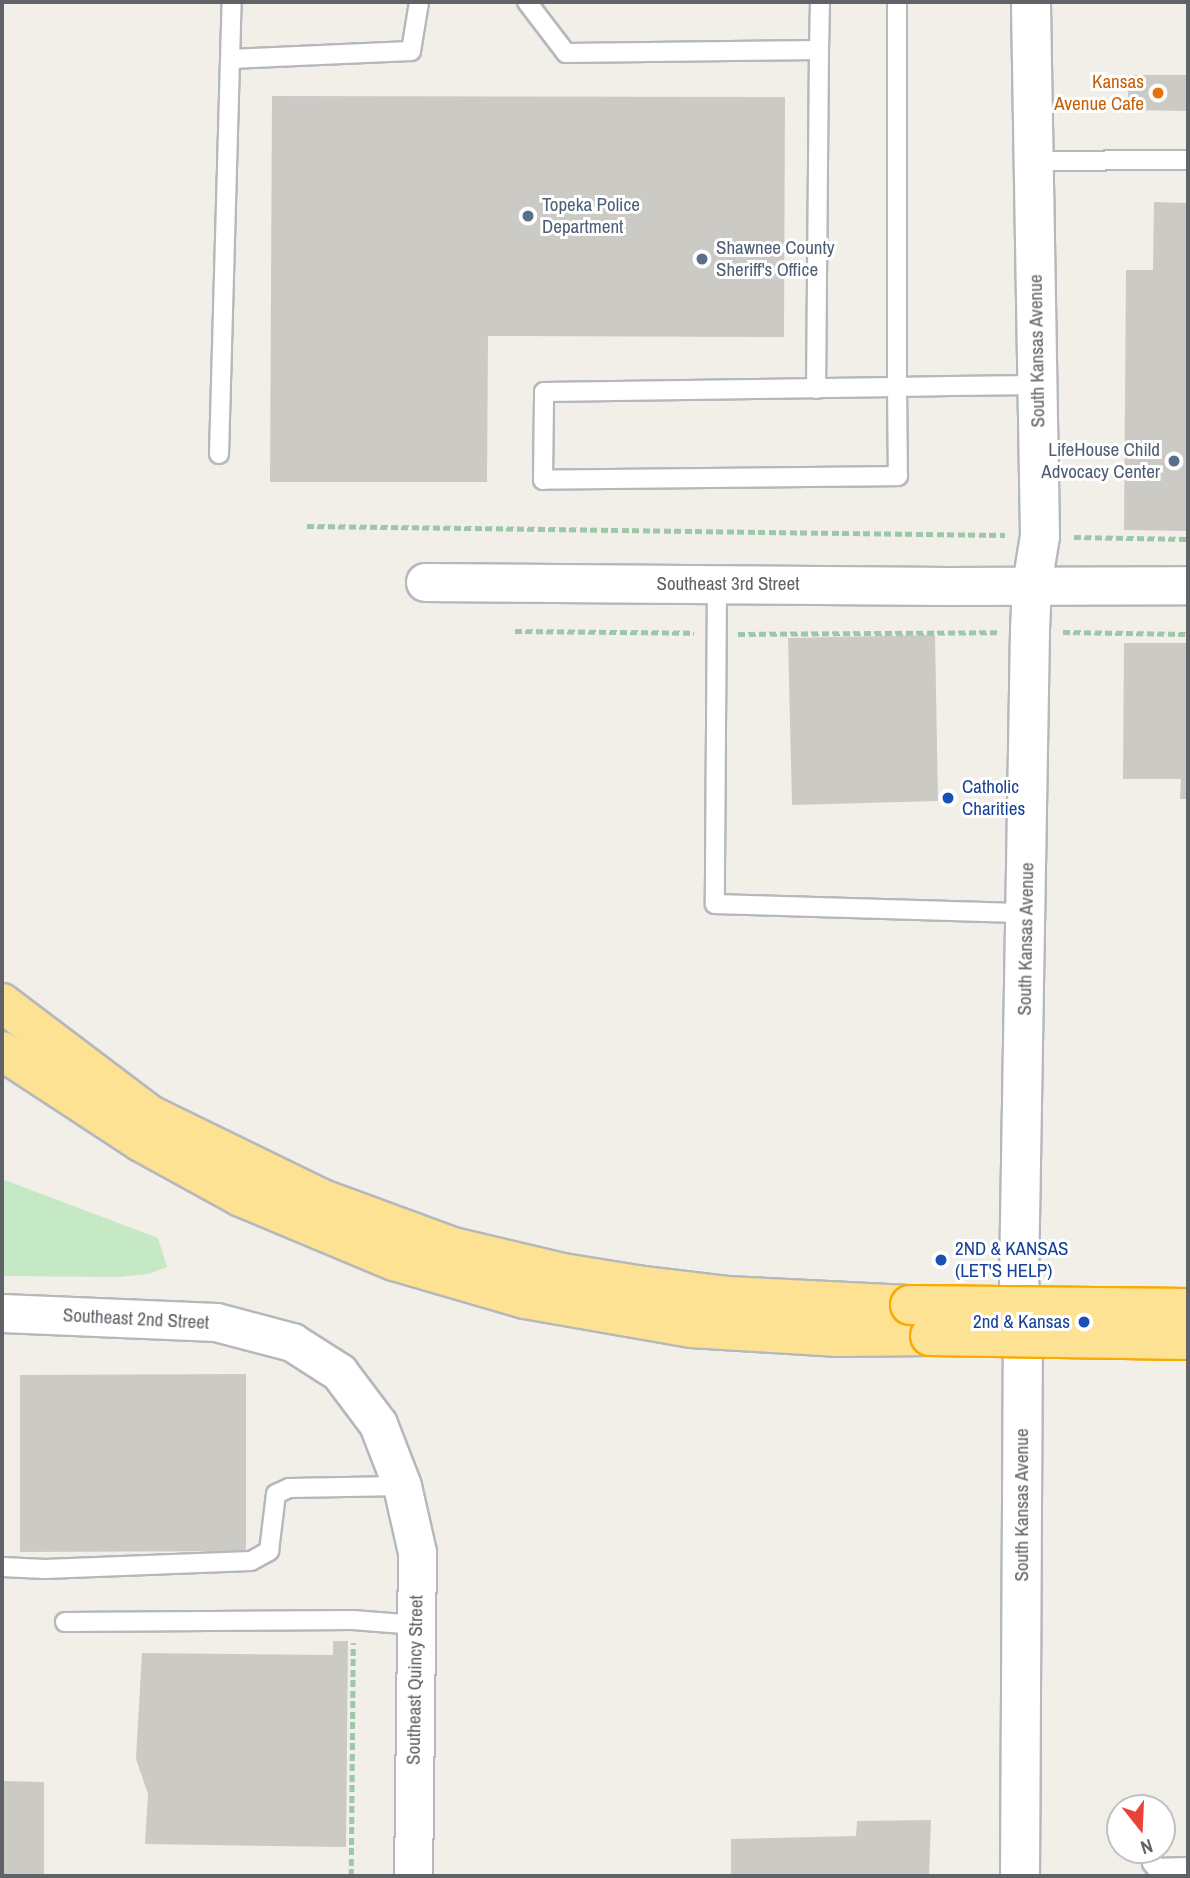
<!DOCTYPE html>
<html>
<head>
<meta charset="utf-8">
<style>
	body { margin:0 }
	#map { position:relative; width:1190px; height:1878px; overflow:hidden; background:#f1efe8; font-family:"Archivo Narrow",sans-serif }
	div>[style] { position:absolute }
	.green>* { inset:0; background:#c5e8c5 }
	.building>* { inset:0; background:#cccac5 }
	.path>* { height:4.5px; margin-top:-2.25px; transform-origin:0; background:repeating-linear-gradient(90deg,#9cc7a9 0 7px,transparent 0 10.5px) }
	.roads { filter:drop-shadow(2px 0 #b5b8bc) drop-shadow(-2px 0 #b5b8bc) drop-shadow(0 2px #b5b8bc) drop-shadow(0 -2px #b5b8bc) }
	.lane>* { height:18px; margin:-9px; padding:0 9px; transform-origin:9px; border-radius:9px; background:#fff }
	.street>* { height:37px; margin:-18.5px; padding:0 18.5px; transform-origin:18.5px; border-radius:18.5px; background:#fff }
	.secondary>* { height:38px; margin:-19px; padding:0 19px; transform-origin:19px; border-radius:19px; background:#fff }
	.highway>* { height:38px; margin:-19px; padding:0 19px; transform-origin:19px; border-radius:19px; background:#fde293 }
	.bridges { filter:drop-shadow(2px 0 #f9ab00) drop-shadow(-2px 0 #f9ab00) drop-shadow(0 2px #f9ab00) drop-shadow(0 -2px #f9ab00) }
	.highway-bridge>* { height:38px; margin:-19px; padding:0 19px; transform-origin:19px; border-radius:19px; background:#fde293 }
	.dots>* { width:19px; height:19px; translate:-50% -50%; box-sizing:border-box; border:4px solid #fff; border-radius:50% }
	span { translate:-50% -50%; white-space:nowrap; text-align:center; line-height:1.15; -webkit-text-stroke:6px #fff; paint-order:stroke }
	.food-label { font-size:19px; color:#c56008 }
	.right { translate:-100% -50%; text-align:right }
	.service-label { font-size:19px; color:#4e5e75 }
	.left { translate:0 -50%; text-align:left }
	.street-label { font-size:19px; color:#5f6368 }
	.transit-label { font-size:19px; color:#164399 }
	.frame { position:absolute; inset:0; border:4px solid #5f6368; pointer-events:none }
	.north { position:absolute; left:1106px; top:1794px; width:70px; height:70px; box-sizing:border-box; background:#fff; border:2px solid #bfc1c3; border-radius:50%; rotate:162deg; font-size:19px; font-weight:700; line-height:28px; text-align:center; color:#5f6368 }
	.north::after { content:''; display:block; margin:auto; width:24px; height:32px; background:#ea4335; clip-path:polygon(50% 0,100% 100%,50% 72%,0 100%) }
</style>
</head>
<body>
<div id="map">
	<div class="green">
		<i style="clip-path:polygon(2px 1179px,158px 1238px,167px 1267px,148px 1274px,118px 1277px,2px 1276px)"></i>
	</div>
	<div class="building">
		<i style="clip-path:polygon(1128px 75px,1188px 75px,1188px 111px,1128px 110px)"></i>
		<i style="clip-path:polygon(272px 96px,785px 97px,784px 337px,488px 336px,487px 482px,270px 482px)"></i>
		<i style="clip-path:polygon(1154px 202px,1188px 203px,1188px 531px,1124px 530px,1126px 270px,1153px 270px)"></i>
		<i style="clip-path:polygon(935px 635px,938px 801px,792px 805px,788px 638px)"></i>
		<i style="clip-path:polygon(1124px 643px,1188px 643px,1188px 799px,1180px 799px,1181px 779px,1123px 779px)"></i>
		<i style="clip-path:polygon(246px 1374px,246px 1551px,20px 1552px,20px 1375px)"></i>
		<i style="clip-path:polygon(333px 1641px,348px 1641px,346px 1847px,145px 1844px,148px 1794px,136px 1759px,142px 1653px,333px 1655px)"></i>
		<i style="clip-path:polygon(2px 1781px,44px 1782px,44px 1876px,2px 1876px)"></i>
		<i style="clip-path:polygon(931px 1820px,929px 1876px,731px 1876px,731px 1839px,856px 1836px,857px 1821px)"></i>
	</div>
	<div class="path">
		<i style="left:307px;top:526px;width:698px;rotate:0.74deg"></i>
		<i style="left:1074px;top:537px;width:114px;rotate:1deg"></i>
		<i style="left:515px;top:631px;width:179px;rotate:0.6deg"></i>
		<i style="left:1063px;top:632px;width:125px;rotate:0.9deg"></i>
		<i style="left:738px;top:634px;width:261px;rotate:-0.4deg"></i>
		<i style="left:351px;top:1876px;width:233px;rotate:-89.5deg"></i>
	</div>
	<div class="roads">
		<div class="lane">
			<i style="left:527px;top:2px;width:64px;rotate:52.6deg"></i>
			<i style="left:566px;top:53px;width:253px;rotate:-0.7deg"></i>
			<i style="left:819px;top:50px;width:339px;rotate:90.5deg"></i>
			<i style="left:897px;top:2px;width:385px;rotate:90deg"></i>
			<i style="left:897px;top:387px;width:89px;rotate:89.4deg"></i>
			<i style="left:898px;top:476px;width:355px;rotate:179.4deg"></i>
			<i style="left:543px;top:480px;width:88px;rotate:-89.3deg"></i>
			<i style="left:544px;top:392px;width:353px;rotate:-0.8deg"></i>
			<i style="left:897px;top:387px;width:53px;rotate:-1.1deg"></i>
			<i style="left:950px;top:386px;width:87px;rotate:-0.7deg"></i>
			<i style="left:819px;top:50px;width:48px;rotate:-88.8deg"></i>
			<i style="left:230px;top:59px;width:181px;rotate:-2.5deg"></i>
			<i style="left:411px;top:51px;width:50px;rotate:-80.7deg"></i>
			<i style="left:1034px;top:161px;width:154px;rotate:-0.4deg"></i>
			<i style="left:219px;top:454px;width:452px;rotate:-88.4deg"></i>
			<i style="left:717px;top:584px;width:320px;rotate:90.4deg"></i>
			<i style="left:715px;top:904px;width:312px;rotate:1.7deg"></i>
			<i style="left:2px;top:1567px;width:43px;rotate:2.7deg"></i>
			<i style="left:45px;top:1569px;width:206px;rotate:-2.2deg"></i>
			<i style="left:251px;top:1561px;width:21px;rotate:-29deg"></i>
			<i style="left:269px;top:1551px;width:57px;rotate:-83deg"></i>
			<i style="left:276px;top:1494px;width:14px;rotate:-25deg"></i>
			<i style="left:289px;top:1488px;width:113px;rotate:-1deg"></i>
			<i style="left:65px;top:1622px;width:288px;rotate:-0.4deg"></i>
			<i style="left:353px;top:1620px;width:63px;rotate:4.5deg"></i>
			<i style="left:1152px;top:1850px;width:13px;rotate:90deg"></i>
			<i style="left:1152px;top:1863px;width:6px;rotate:51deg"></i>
			<i style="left:1156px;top:1868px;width:32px;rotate:-2deg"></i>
		</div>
		<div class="street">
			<i style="left:425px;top:582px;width:523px;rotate:0.44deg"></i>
			<i style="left:948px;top:586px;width:240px;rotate:-0.2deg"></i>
			<i style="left:2px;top:1313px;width:214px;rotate:2.4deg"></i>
			<i style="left:216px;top:1322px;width:79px;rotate:14.7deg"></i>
			<i style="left:292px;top:1342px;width:56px;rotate:32.6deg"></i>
			<i style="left:339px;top:1372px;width:65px;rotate:53.1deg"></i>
			<i style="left:378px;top:1424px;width:66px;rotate:68.8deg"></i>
			<i style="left:402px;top:1486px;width:68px;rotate:77.2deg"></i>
			<i style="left:417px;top:1552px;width:324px;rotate:90.7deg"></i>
		</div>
		<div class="secondary">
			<i style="left:1020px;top:1876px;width:551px;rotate:-89.69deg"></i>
			<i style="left:1023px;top:1325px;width:45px;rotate:-95.1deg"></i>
			<i style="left:1019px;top:1280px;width:650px;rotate:-89.03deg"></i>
			<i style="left:1030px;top:630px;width:45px;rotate:-87.5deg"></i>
			<i style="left:1032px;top:585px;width:50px;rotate:-80.7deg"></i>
			<i style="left:1040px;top:536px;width:534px;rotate:-90.97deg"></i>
		</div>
		<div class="highway">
			<i style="left:2px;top:1003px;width:186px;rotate:37.1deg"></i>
			<i style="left:150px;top:1115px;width:189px;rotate:26deg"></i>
			<i style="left:320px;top:1198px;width:142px;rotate:20.2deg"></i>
			<i style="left:453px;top:1247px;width:113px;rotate:13.3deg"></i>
			<i style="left:563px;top:1273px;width:75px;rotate:9.2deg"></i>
			<i style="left:637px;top:1285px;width:90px;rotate:7deg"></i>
			<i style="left:726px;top:1296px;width:184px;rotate:2.8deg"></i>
			<i style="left:2px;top:1051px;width:166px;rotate:33.2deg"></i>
			<i style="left:141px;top:1142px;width:114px;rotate:28.8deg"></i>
			<i style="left:241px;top:1197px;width:166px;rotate:22.7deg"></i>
			<i style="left:394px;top:1261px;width:136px;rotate:16.2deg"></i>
			<i style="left:525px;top:1299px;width:169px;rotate:9.9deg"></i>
			<i style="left:691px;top:1328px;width:148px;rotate:3.5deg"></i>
			<i style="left:839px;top:1337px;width:91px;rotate:-0.6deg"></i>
		</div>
	</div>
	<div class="bridges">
		<div class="highway-bridge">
			<i style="left:910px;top:1305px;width:278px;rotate:0.6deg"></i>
			<i style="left:930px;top:1336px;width:258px;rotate:0.9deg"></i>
		</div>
	</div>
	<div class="dots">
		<i style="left:1158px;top:93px;background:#e8710a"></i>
		<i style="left:528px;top:216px;background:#5c6f8a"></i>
		<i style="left:702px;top:259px;background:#5c6f8a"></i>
		<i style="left:1174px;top:461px;background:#5c6f8a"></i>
		<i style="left:948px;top:798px;background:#1a4fb4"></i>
		<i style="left:941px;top:1260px;background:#1a4fb4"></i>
		<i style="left:1084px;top:1322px;background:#1a4fb4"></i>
	</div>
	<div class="food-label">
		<span class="right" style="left:1144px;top:93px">Kansas<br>Avenue Cafe</span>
	</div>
	<div class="service-label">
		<span class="left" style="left:542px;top:216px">Topeka Police<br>Department</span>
		<span class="left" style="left:716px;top:259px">Shawnee County<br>Sheriff's Office</span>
		<span class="right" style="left:1160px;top:461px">LifeHouse Child<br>Advocacy Center</span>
	</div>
	<div class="street-label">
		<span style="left:1037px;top:351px;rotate:-91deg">South Kansas Avenue</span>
		<span style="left:728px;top:584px">Southeast 3rd Street</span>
		<span style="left:1026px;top:939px;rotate:-89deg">South Kansas Avenue</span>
		<span style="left:136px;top:1319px;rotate:3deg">Southeast 2nd Street</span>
		<span style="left:1022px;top:1505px;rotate:-90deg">South Kansas Avenue</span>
		<span style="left:415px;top:1680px;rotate:-89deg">Southeast Quincy Street</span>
	</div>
	<div class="transit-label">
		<span class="left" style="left:962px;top:798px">Catholic<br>Charities</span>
		<span class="left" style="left:955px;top:1260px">2ND &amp; KANSAS<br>(LET'S HELP)</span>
		<span class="right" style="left:1070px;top:1322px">2nd &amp; Kansas</span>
	</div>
	<div class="frame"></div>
	<div class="north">N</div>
</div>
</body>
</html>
